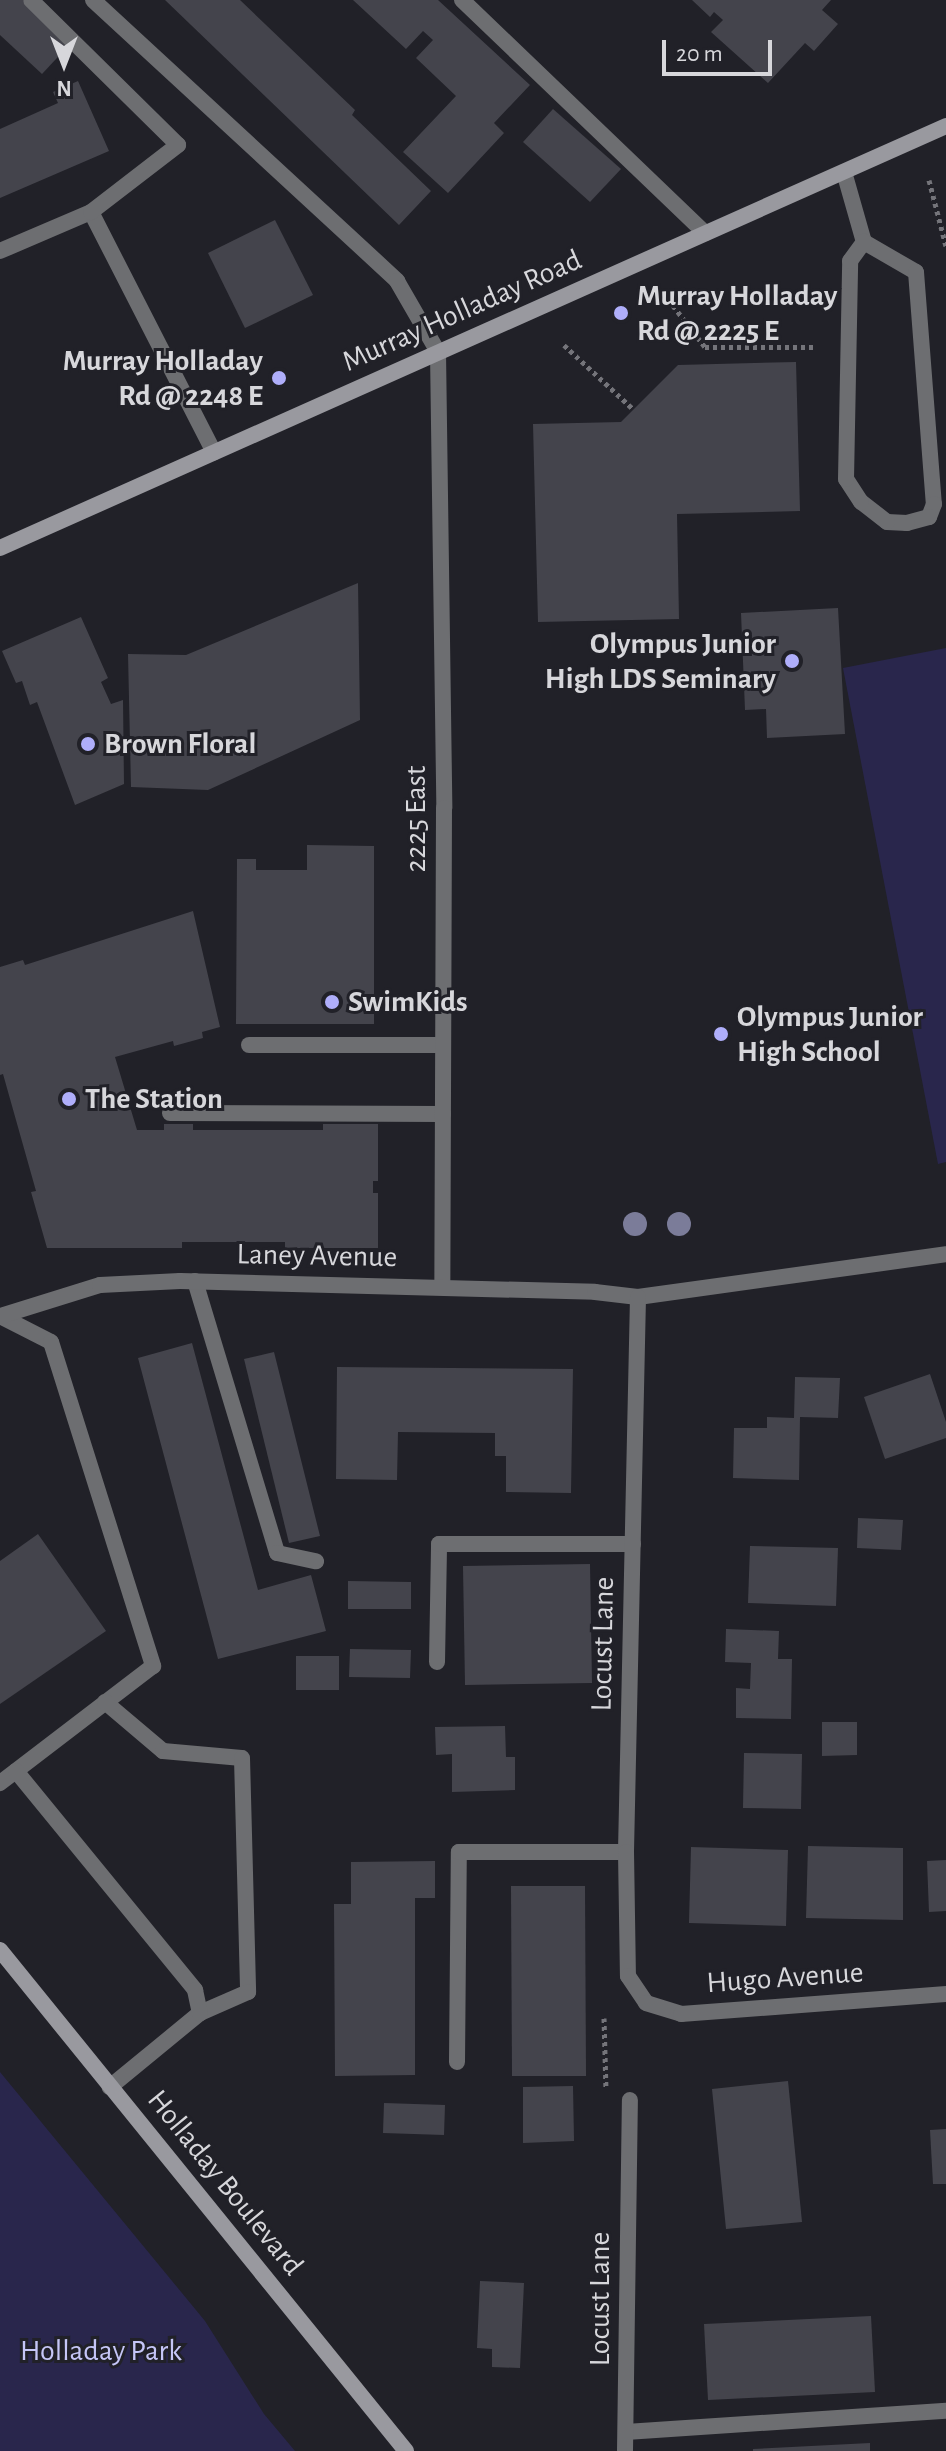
<!DOCTYPE html>
<html>
<head>
<meta charset="utf-8">
<style>
	body { margin:0 }
	#map { position:relative; width:946px; height:2451px; overflow:hidden; background:#212128; font-family:"Alegreya Sans",sans-serif }
	div>[style] { position:absolute }
	.green>* { inset:0; background:#29264c }
	.building>* { inset:0; background:#44444c }
	.path>* { height:5px; margin-top:-2.5px; transform-origin:0; background:repeating-linear-gradient(90deg,#74747a 0 4px,transparent 0 8px) }
	.lane>* { height:16px; margin:-8px; padding:0 8px; transform-origin:8px; border-radius:8px; background:#6d6e71 }
	.street>* { height:16px; margin:-8px; padding:0 8px; transform-origin:8px; border-radius:8px; background:#6d6e71 }
	.secondary>* { height:16px; margin:-8px; padding:0 8px; transform-origin:8px; border-radius:8px; background:#99999f }
	.trees>* { width:24px; height:24px; margin:-12px; border-radius:50%; background:#7b7c99 }
	.dots>* { width:22px; height:22px; translate:-50% -50%; box-sizing:border-box; border:4px solid #212128; border-radius:50% }
	span { translate:-50% -50%; white-space:nowrap; text-align:center; line-height:1.15; -webkit-text-stroke:6px #212128; paint-order:stroke }
	.poi-label { font-size:30px; color:#d7d7db; font-weight:700 }
	.left { translate:0 -50%; text-align:left }
	.right { translate:-100% -50%; text-align:right }
	.street-label { font-size:30px; color:#d7d7db }
	.park-label { font-size:30px; color:#c5c6f6 }
	.north { position:absolute; left:24px; top:24px; width:80px; height:80px; -webkit-text-stroke:6px #212128; paint-order:stroke; rotate:180deg; font-size:22px; font-weight:700; line-height:32px; text-align:center; color:#d7d7db }
	.north::after { content:''; display:block; margin:auto; width:28px; height:36px; background:#d7d7db; clip-path:polygon(50% 0,100% 100%,50% 72%,0 100%) }
	.scale { position:absolute; left:662px; top:40px; width:110px; height:36px; box-sizing:border-box; border:4px solid #d7d7db; border-top:0; padding-left:10px; font-size:24px; line-height:28px; white-space:nowrap; color:#d7d7db; -webkit-text-stroke:6px #212128; paint-order:stroke }
</style>
</head>
<body>
<div id="map">
	<div class="green">
		<i style="clip-path:polygon(946px 648px,946px 1162px,938px 1164px,843px 668px)"></i>
		<i style="clip-path:polygon(0 2072px,205px 2321px,264px 2414px,295px 2451px,0 2451px)"></i>
	</div>
	<div class="building">
		<i style="clip-path:polygon(0 0,23px 0,70px 44px,42px 74px,0 35px)"></i>
		<i style="clip-path:polygon(165px 0,240px 0,355px 110px,352px 115px,431px 191px,399px 225px)"></i>
		<i style="clip-path:polygon(353px 0,438px 0,530px 85px,494px 123px,504px 133px,448px 193px,403px 152px,456px 96px,416px 58px,433px 40px,423px 31px,406px 49px)"></i>
		<i style="clip-path:polygon(692px 0,831px 0,822px 10px,838px 24px,814px 51px,805px 43px,768px 83px,711px 32px,723px 20px,714px 12px,710px 17px)"></i>
		<i style="clip-path:polygon(78px 81px,109px 151px,0 198px,0 129px,58px 103px,53px 92px)"></i>
		<i style="clip-path:polygon(553px 109px,621px 169px,590px 202px,523px 142px)"></i>
		<i style="clip-path:polygon(275px 220px,313px 295px,245px 328px,208px 253px)"></i>
		<i style="clip-path:polygon(796px 362px,800px 511px,677px 514px,679px 619px,538px 622px,533px 424px,621px 422px,678px 365px)"></i>
		<i style="clip-path:polygon(358px 583px,360px 720px,208px 790px,131px 787px,128px 654px,186px 655px)"></i>
		<i style="clip-path:polygon(838px 608px,845px 734px,767px 738px,766px 709px,745px 710px,741px 613px)"></i>
		<i style="clip-path:polygon(81px 617px,108px 678px,101px 682px,111px 704px,123px 700px,124px 784px,75px 805px,37px 702px,30px 705px,22px 681px,16px 683px,2px 651px)"></i>
		<i style="clip-path:polygon(307px 845px,374px 846px,374px 1024px,236px 1024px,237px 859px,256px 859px,256px 870px,307px 870px)"></i>
		<i style="clip-path:polygon(193px 911px,220px 1027px,202px 1032px,203px 1038px,174px 1046px,173px 1041px,115px 1057px,137px 1130px,164px 1130px,164px 1124px,193px 1124px,193px 1130px,323px 1130px,323px 1124px,378px 1124px,378px 1181px,373px 1181px,373px 1193px,378px 1193px,378px 1248px,285px 1248px,285px 1242px,182px 1242px,182px 1248px,47px 1248px,31px 1192px,36px 1191px,3px 1074px,0 1075px,0 967px,23px 960px,25px 965px)"></i>
		<i style="clip-path:polygon(192px 1343px,258px 1590px,311px 1575px,326px 1631px,218px 1659px,138px 1358px)"></i>
		<i style="clip-path:polygon(274px 1352px,320px 1536px,289px 1543px,244px 1359px)"></i>
		<i style="clip-path:polygon(337px 1367px,573px 1369px,571px 1493px,506px 1492px,506px 1456px,495px 1456px,495px 1433px,398px 1432px,397px 1480px,336px 1479px)"></i>
		<i style="clip-path:polygon(930px 1374px,946px 1422px,946px 1438px,885px 1459px,864px 1397px)"></i>
		<i style="clip-path:polygon(795px 1377px,840px 1378px,838px 1418px,800px 1417px,799px 1480px,733px 1478px,734px 1428px,767px 1428px,767px 1417px,794px 1418px)"></i>
		<i style="clip-path:polygon(858px 1518px,903px 1520px,901px 1550px,857px 1548px)"></i>
		<i style="clip-path:polygon(38px 1534px,106px 1631px,0 1704px,0 1561px)"></i>
		<i style="clip-path:polygon(750px 1546px,838px 1548px,836px 1606px,748px 1603px)"></i>
		<i style="clip-path:polygon(590px 1564px,592px 1683px,465px 1685px,463px 1566px)"></i>
		<i style="clip-path:polygon(348px 1581px,411px 1582px,411px 1609px,348px 1609px)"></i>
		<i style="clip-path:polygon(726px 1629px,779px 1631px,778px 1659px,792px 1659px,791px 1719px,736px 1718px,736px 1688px,750px 1689px,751px 1663px,725px 1662px)"></i>
		<i style="clip-path:polygon(350px 1649px,411px 1650px,410px 1678px,349px 1677px)"></i>
		<i style="clip-path:polygon(296px 1656px,339px 1656px,339px 1690px,296px 1690px)"></i>
		<i style="clip-path:polygon(822px 1722px,857px 1722px,857px 1755px,822px 1756px)"></i>
		<i style="clip-path:polygon(505px 1726px,506px 1757px,515px 1757px,515px 1790px,452px 1792px,452px 1754px,436px 1755px,435px 1727px)"></i>
		<i style="clip-path:polygon(744px 1753px,802px 1754px,801px 1809px,743px 1808px)"></i>
		<i style="clip-path:polygon(808px 1846px,903px 1848px,903px 1920px,806px 1918px)"></i>
		<i style="clip-path:polygon(691px 1847px,788px 1850px,786px 1926px,689px 1923px)"></i>
		<i style="clip-path:polygon(946px 1860px,946px 1911px,929px 1912px,927px 1861px)"></i>
		<i style="clip-path:polygon(435px 1861px,435px 1898px,415px 1898px,415px 2075px,335px 2076px,334px 1904px,351px 1904px,351px 1862px)"></i>
		<i style="clip-path:polygon(511px 1886px,585px 1886px,586px 2076px,512px 2076px)"></i>
		<i style="clip-path:polygon(788px 2081px,802px 2222px,726px 2229px,712px 2089px)"></i>
		<i style="clip-path:polygon(573px 2086px,574px 2141px,523px 2143px,523px 2087px)"></i>
		<i style="clip-path:polygon(384px 2103px,445px 2105px,444px 2135px,383px 2133px)"></i>
		<i style="clip-path:polygon(946px 2129px,946px 2184px,933px 2184px,930px 2130px)"></i>
		<i style="clip-path:polygon(480px 2281px,524px 2283px,520px 2368px,492px 2367px,492px 2349px,477px 2348px)"></i>
		<i style="clip-path:polygon(871px 2316px,875px 2392px,708px 2400px,704px 2324px)"></i>
		<i style="clip-path:polygon(870px 2443px,870px 2451px,753px 2451px,753px 2449px)"></i>
	</div>
	<div class="path">
		<i style="left:929px;top:180px;width:68px;rotate:75.6deg"></i>
		<i style="left:668px;top:299px;width:61px;rotate:52.4deg"></i>
		<i style="left:705px;top:347px;width:112px"></i>
		<i style="left:564px;top:345px;width:94px;rotate:42.8deg"></i>
		<i style="left:604px;top:2018px;width:71px;rotate:88.4deg"></i>
	</div>
	<div class="lane">
		<i style="left:93px;top:0;width:414px;rotate:42.7deg"></i>
		<i style="left:397px;top:281px;width:82px;rotate:60deg"></i>
		<i style="left:462px;top:0;width:337px;rotate:43.8deg"></i>
		<i style="left:844px;top:172px;width:73px;rotate:74.1deg"></i>
		<i style="left:864px;top:242px;width:60px;rotate:30deg"></i>
		<i style="left:916px;top:272px;width:233px;rotate:85.6deg"></i>
		<i style="left:934px;top:504px;width:14px;rotate:111deg"></i>
		<i style="left:929px;top:517px;width:23px;rotate:165deg"></i>
		<i style="left:907px;top:523px;width:20px;rotate:-177deg"></i>
		<i style="left:887px;top:522px;width:33px;rotate:-142deg"></i>
		<i style="left:861px;top:502px;width:27px;rotate:-123deg"></i>
		<i style="left:846px;top:479px;width:218px;rotate:-88.9deg"></i>
		<i style="left:850px;top:261px;width:24px;rotate:-54deg"></i>
		<i style="left:91px;top:212px;width:270px;rotate:62.9deg"></i>
		<i style="left:0;top:251px;width:99px;rotate:-23.2deg"></i>
		<i style="left:91px;top:212px;width:110px;rotate:-37.6deg"></i>
		<i style="left:178px;top:145px;width:206px;rotate:-135.4deg"></i>
		<i style="left:249px;top:1045px;width:194px"></i>
		<i style="left:170px;top:1113px;width:273px;rotate:0.2deg"></i>
		<i style="left:195px;top:1281px;width:284px;rotate:73.2deg"></i>
		<i style="left:277px;top:1553px;width:40px;rotate:12deg"></i>
		<i style="left:638px;top:1297px;width:311px;rotate:-7.9deg"></i>
		<i style="left:0;top:1316px;width:57px;rotate:27deg"></i>
		<i style="left:51px;top:1342px;width:340px;rotate:72.5deg"></i>
		<i style="left:153px;top:1666px;width:193px;rotate:142.6deg"></i>
		<i style="left:437px;top:1662px;width:118px;rotate:-89deg"></i>
		<i style="left:439px;top:1544px;width:194px"></i>
		<i style="left:105px;top:1702px;width:76px;rotate:40.2deg"></i>
		<i style="left:163px;top:1751px;width:79px;rotate:5.1deg"></i>
		<i style="left:242px;top:1758px;width:234px;rotate:88.5deg"></i>
		<i style="left:248px;top:1992px;width:52px;rotate:156.4deg"></i>
		<i style="left:200px;top:2013px;width:117px;rotate:140.6deg"></i>
		<i style="left:16px;top:1771px;width:283px;rotate:50.7deg"></i>
		<i style="left:195px;top:1990px;width:24px;rotate:78deg"></i>
		<i style="left:457px;top:2062px;width:210px;rotate:-89.5deg"></i>
		<i style="left:459px;top:1852px;width:167px"></i>
		<i style="left:626px;top:2432px;width:321px;rotate:-3.8deg"></i>
	</div>
	<div class="street">
		<i style="left:438px;top:352px;width:456px;rotate:89.2deg"></i>
		<i style="left:444px;top:808px;width:478px;rotate:90.2deg"></i>
		<i style="left:0;top:1316px;width:105px;rotate:-17.2deg"></i>
		<i style="left:100px;top:1285px;width:80px;rotate:-2.9deg"></i>
		<i style="left:180px;top:1281px;width:415px;rotate:1.5deg"></i>
		<i style="left:595px;top:1292px;width:43px;rotate:6.6deg"></i>
		<i style="left:638px;top:1297px;width:555px;rotate:91.24deg"></i>
		<i style="left:626px;top:1852px;width:124px;rotate:89.1deg"></i>
		<i style="left:628px;top:1976px;width:32px;rotate:56deg"></i>
		<i style="left:646px;top:2003px;width:37px;rotate:17deg"></i>
		<i style="left:681px;top:2014px;width:266px;rotate:-4.3deg"></i>
		<i style="left:625px;top:2451px;width:351px;rotate:-89.2deg"></i>
	</div>
	<div class="secondary">
		<i style="left:0;top:548px;width:1036px;rotate:-24.04deg"></i>
		<i style="left:0;top:1950px;width:645px;rotate:50.98deg"></i>
	</div>
	<div class="trees">
		<i style="left:635px;top:1224px"></i>
		<i style="left:679px;top:1224px"></i>
	</div>
	<div class="dots">
		<i style="left:621px;top:313px;background:#afaefa"></i>
		<i style="left:279px;top:378px;background:#afaefa"></i>
		<i style="left:792px;top:661px;background:#afaefa"></i>
		<i style="left:88px;top:744px;background:#afaefa"></i>
		<i style="left:332px;top:1002px;background:#afaefa"></i>
		<i style="left:721px;top:1034px;background:#afaefa"></i>
		<i style="left:69px;top:1099px;background:#afaefa"></i>
	</div>
	<div class="poi-label">
		<span class="left" style="left:637px;top:313px">Murray Holladay<br>Rd @ 2225 E</span>
		<span class="right" style="left:263px;top:378px">Murray Holladay<br>Rd @ 2248 E</span>
		<span class="right" style="left:776px;top:661px">Olympus Junior<br>High LDS Seminary</span>
		<span class="left" style="left:104px;top:744px">Brown Floral</span>
		<span class="left" style="left:348px;top:1002px">SwimKids</span>
		<span class="left" style="left:737px;top:1034px">Olympus Junior<br>High School</span>
		<span class="left" style="left:85px;top:1099px">The Station</span>
	</div>
	<div class="street-label">
		<span style="left:462px;top:311px;rotate:-24deg">Murray Holladay Road</span>
		<span style="left:416px;top:819px;rotate:-90deg">2225 East</span>
		<span style="left:317px;top:1256px;rotate:1deg">Laney Avenue</span>
		<span style="left:603px;top:1644px;rotate:-89deg">Locust Lane</span>
		<span style="left:785px;top:1978px;rotate:-4deg">Hugo Avenue</span>
		<span style="left:225px;top:2183px;rotate:51deg">Holladay Boulevard</span>
		<span style="left:600px;top:2299px;rotate:-90deg">Locust Lane</span>
	</div>
	<div class="park-label">
		<span style="left:101px;top:2351px">Holladay Park</span>
	</div>
	<div class="north">N</div>
	<div class="scale">20 m</div>
</div>
</body>
</html>
